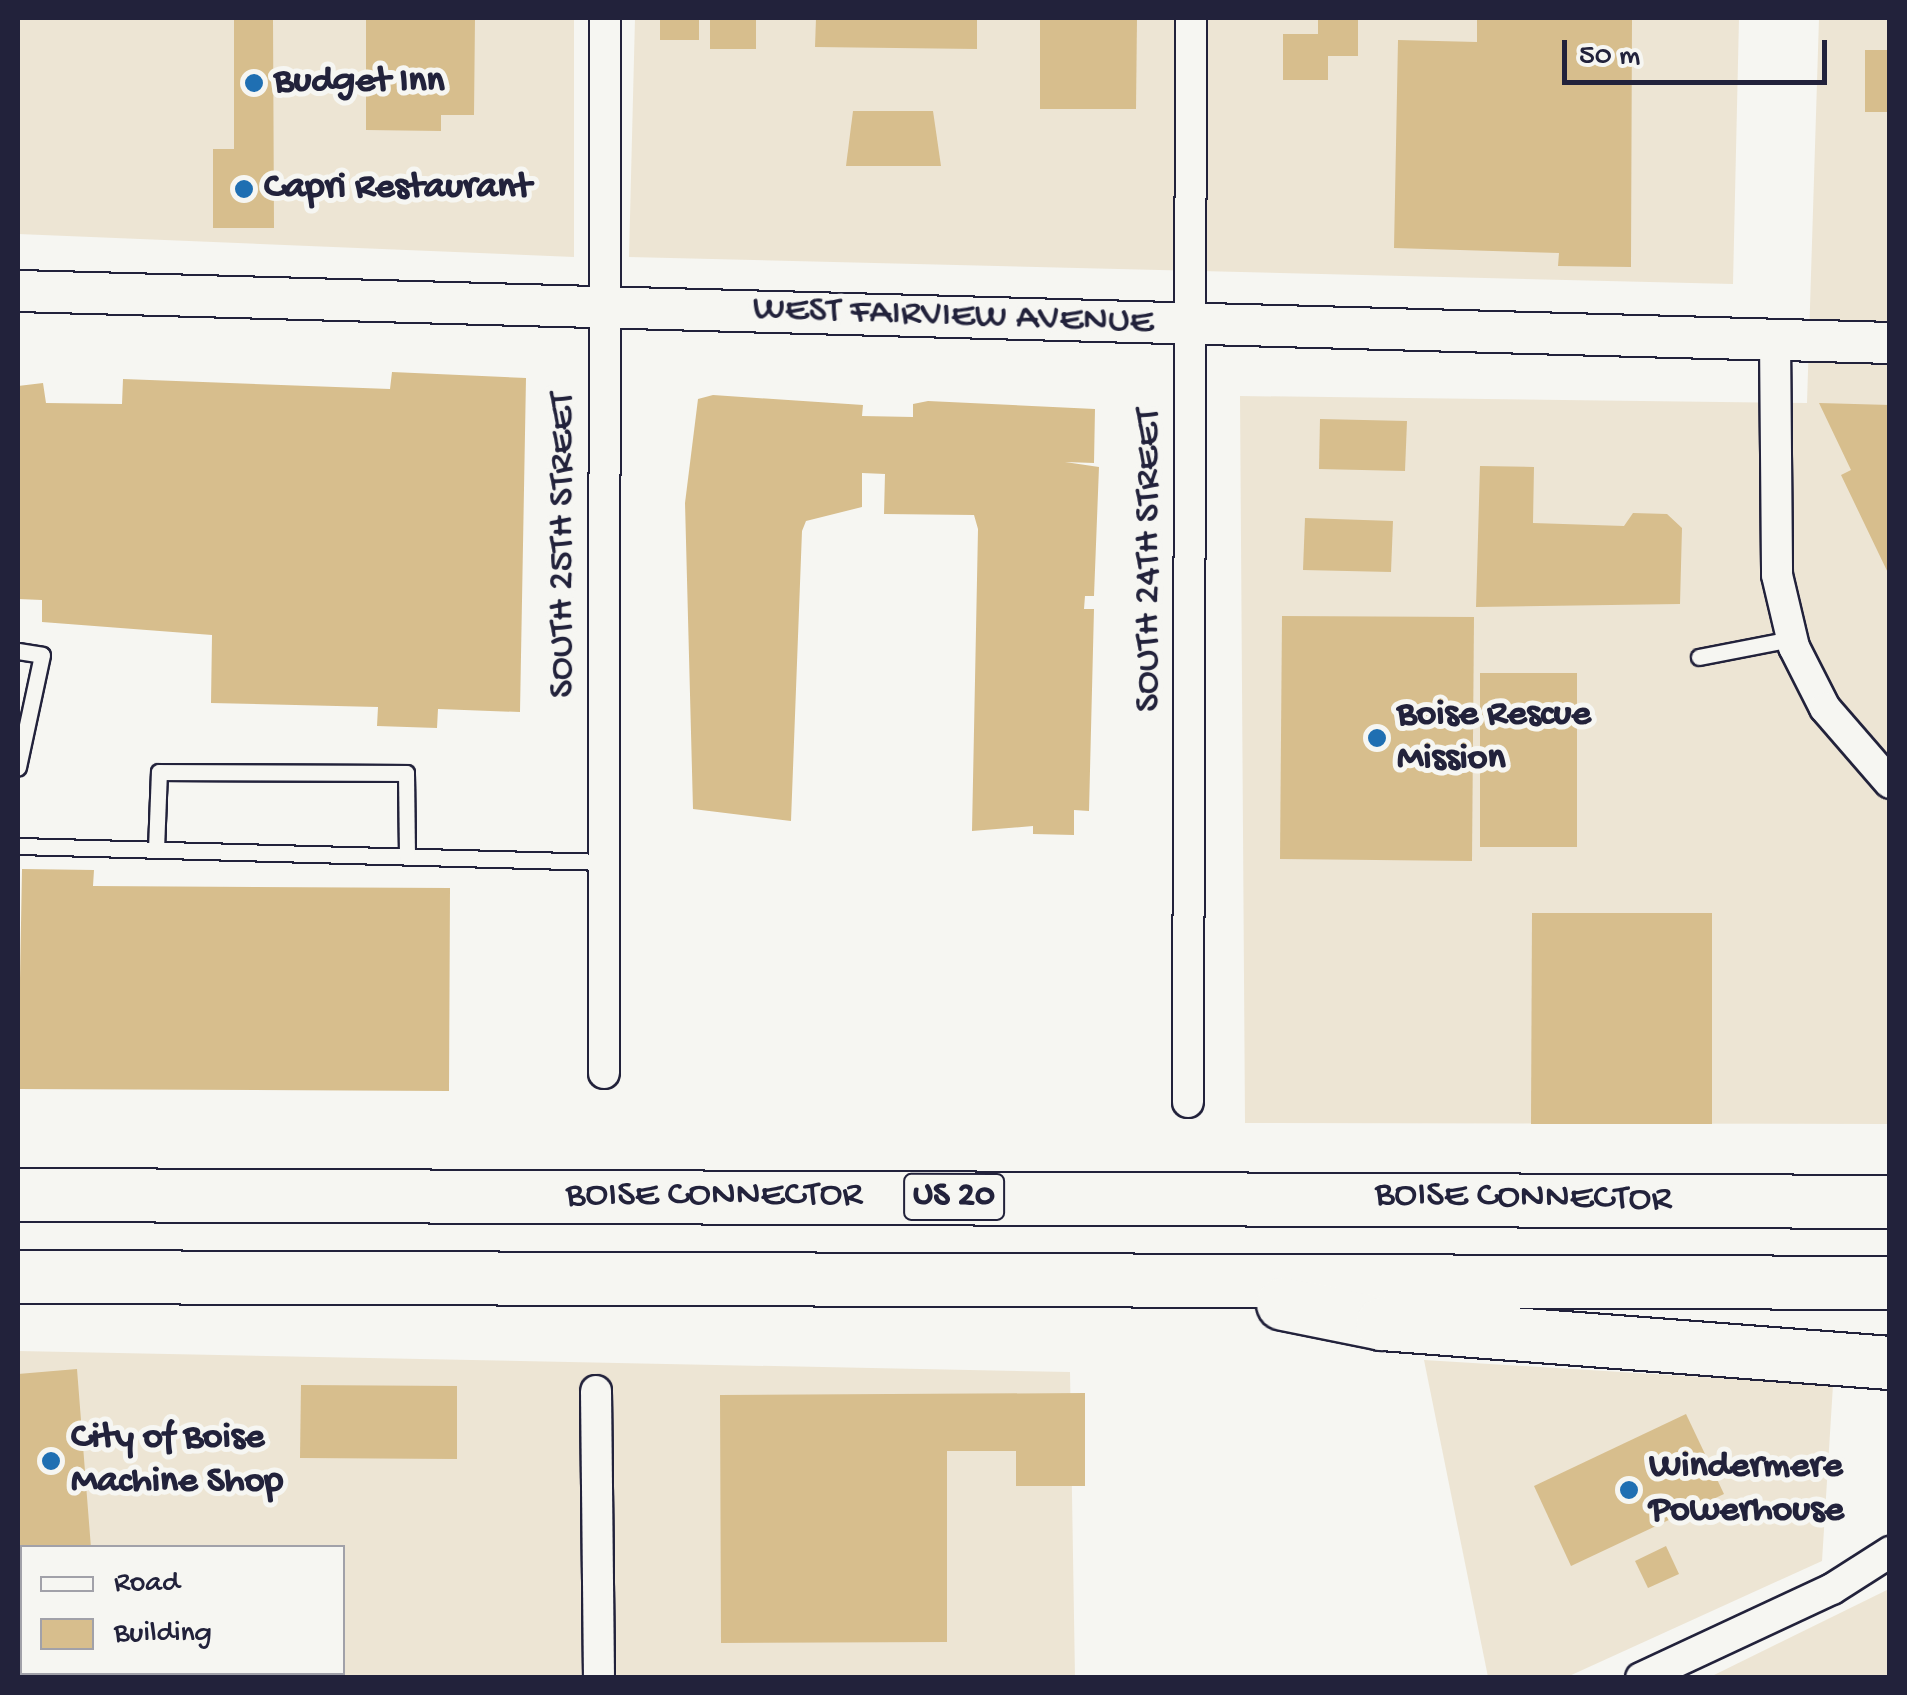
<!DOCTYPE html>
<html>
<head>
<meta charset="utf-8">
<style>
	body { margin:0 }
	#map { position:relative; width:1907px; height:1695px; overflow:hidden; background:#f6f6f2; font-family:"Gochi Hand",sans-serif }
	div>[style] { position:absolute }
	.built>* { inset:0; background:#ede5d4 }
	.building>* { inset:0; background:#d7be8d }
	.roads { filter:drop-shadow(2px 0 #22223b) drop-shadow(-2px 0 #22223b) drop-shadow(0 2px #22223b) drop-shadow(0 -2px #22223b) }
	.service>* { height:15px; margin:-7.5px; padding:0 7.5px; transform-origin:7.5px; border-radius:7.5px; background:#f6f6f2 }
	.minor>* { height:30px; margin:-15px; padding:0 15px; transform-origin:15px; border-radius:15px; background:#f6f6f2 }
	.secondary>* { height:40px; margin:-20px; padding:0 20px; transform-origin:20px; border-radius:20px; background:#f6f6f2 }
	.motorway>* { height:52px; margin:-26px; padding:0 26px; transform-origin:26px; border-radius:26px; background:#f6f6f2 }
	.dots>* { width:28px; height:28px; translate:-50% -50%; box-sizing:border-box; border:5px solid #f6f6f2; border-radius:50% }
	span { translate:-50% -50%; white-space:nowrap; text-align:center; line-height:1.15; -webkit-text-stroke:10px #f6f6f2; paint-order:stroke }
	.shield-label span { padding:2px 8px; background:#f6f6f2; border:2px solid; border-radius:8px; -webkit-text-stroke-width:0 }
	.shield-label { font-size:35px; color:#22223b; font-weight:700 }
	.poi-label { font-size:38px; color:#22223b; font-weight:700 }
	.left { translate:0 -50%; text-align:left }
	.street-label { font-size:38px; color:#22223b }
	.frame { position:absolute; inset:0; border:20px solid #22223b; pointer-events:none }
	.legend { position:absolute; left:20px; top:1545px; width:325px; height:130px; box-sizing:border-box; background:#f6f6f2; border:2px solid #a1a1a9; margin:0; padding:12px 18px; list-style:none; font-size:30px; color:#22223b }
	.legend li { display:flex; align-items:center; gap:20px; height:50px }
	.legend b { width:50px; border:2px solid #a1a1a9 }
	.scale { position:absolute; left:1562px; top:40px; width:265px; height:45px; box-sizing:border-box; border:5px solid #22223b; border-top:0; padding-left:12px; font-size:30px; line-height:35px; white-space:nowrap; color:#22223b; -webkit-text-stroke:8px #f6f6f2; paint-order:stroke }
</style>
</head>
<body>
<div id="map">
	<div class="built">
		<i style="clip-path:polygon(18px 18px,574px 18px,574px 257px,18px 234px)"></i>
		<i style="clip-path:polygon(635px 18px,1739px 18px,1733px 284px,629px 257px)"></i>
		<i style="clip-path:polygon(1819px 18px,1889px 18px,1889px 1124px,1245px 1123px,1240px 396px,1807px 403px)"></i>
		<i style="clip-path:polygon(evenodd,18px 1351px,1070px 1372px,1075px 1677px,18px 1678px,18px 1351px,22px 1548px,342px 1548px,342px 1672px,22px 1672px,22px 1548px)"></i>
		<i style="clip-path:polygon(1424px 1360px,1833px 1385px,1822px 1561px,1567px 1677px,1488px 1677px)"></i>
		<i style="clip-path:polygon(1889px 1589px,1889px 1677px,1710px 1677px)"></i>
	</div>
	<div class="building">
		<i style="clip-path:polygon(234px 18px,273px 18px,274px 228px,213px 228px,213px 149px,234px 149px)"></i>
		<i style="clip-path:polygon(366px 18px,475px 18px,474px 115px,441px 115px,441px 131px,366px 130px)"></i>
		<i style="clip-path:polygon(660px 18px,699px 18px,699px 40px,660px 40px)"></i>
		<i style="clip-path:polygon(710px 18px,756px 18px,756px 49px,710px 49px)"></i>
		<i style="clip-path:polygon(816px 18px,977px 18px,977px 49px,815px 47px)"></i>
		<i style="clip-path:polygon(1040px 18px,1137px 18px,1136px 109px,1040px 109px)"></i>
		<i style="clip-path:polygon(1318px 18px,1358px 18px,1358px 56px,1328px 56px,1328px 80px,1283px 80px,1283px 34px,1318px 34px)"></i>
		<i style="clip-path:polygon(1477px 18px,1632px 18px,1631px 267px,1558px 266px,1559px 253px,1394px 248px,1398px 40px,1477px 42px)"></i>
		<i style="clip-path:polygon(1865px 50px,1890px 50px,1890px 112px,1865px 112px)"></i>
		<i style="clip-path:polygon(853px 111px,933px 111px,941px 166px,846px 166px)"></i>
		<i style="clip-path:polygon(392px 372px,526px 378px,520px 712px,438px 709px,437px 728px,377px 726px,378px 707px,211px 703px,212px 635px,42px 622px,42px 600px,18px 599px,18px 386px,43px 383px,46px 403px,122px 404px,123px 379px,390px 389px)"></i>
		<i style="clip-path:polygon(713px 395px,863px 405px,862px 416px,913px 417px,913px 404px,928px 401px,1095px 409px,1094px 463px,1065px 462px,1099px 467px,1094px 596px,1085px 596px,1084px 609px,1094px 609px,1089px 811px,1074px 810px,1074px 835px,1033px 834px,1033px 826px,972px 831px,978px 529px,974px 515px,884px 514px,885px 474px,862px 473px,862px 507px,806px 521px,802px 531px,791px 821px,693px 809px,685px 503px,698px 399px)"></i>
		<i style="clip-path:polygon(1819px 403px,1890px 405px,1890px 577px,1841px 475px,1851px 470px)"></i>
		<i style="clip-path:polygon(1320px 419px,1407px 421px,1405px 471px,1319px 469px)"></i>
		<i style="clip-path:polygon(1480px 466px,1534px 467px,1533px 523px,1624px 526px,1633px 513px,1667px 514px,1682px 528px,1680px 604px,1476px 607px)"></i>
		<i style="clip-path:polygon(1305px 518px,1393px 521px,1391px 572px,1303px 570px)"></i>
		<i style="clip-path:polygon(1282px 616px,1474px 617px,1472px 861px,1280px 859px)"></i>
		<i style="clip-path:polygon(1480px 673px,1577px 673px,1577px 847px,1480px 847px)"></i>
		<i style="clip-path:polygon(22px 869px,94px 870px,93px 886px,450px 888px,449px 1091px,18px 1089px)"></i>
		<i style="clip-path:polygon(1532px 913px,1712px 913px,1712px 1124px,1531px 1124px)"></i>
		<i style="clip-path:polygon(77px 1369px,91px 1548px,22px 1548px,20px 1668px,18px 1374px)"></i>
		<i style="clip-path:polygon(301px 1385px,457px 1386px,457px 1459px,300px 1458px)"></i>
		<i style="clip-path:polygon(1085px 1393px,1085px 1486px,1016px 1486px,1016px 1451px,947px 1451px,947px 1642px,721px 1643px,720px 1395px)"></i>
		<i style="clip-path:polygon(1686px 1414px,1724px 1494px,1571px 1566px,1534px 1486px)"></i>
		<i style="clip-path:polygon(1666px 1546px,1679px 1574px,1648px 1588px,1635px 1561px)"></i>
		<i style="clip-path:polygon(20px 1672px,100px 1672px,101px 1678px,20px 1678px)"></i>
	</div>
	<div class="roads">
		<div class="service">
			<i style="left:18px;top:651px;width:24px;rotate:9deg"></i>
			<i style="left:42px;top:655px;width:115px;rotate:102.1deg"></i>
			<i style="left:1699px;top:657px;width:95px;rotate:-11deg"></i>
			<i style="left:18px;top:846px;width:586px;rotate:1.56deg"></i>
			<i style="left:156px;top:849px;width:77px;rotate:-87.8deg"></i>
			<i style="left:159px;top:772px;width:247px;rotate:0.2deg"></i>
			<i style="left:406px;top:773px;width:82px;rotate:89.3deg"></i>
		</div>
		<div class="minor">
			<i style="left:1775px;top:339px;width:236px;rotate:89.5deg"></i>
			<i style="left:1777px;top:575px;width:74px;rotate:76.7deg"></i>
			<i style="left:1794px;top:647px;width:68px;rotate:63.1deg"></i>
			<i style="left:1825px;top:708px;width:99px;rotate:49.1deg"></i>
			<i style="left:604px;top:1073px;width:1055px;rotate:-89.95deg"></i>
			<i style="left:1188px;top:1102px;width:1084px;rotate:-89.84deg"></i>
			<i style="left:596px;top:1391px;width:287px;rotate:89.4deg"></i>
			<i style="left:1641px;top:1678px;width:211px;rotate:-25deg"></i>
			<i style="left:1832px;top:1589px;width:69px;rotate:-32.5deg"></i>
		</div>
		<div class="secondary">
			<i style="left:18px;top:291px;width:1873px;rotate:1.59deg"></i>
		</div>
		<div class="motorway">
			<i style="left:18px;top:1195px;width:1872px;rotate:0.21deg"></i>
			<i style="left:18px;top:1277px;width:1872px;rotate:0.18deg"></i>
			<i style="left:1283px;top:1304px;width:101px;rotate:11.4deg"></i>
			<i style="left:1382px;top:1324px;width:509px;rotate:4.39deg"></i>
		</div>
	</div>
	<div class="dots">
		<i style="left:254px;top:83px;background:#1f6fb2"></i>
		<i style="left:244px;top:189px;background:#1f6fb2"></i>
		<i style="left:1377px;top:738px;background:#1f6fb2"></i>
		<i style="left:51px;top:1461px;background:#1f6fb2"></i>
		<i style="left:1629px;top:1490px;background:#1f6fb2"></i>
	</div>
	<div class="shield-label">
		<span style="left:954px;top:1197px">US 20</span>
	</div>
	<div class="poi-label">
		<span class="left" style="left:274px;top:83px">Budget Inn</span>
		<span class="left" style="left:264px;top:189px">Capri Restaurant</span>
		<span class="left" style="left:1397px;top:738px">Boise Rescue<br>Mission</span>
		<span class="left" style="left:71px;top:1461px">City of Boise<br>Machine Shop</span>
		<span class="left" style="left:1649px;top:1490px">Windermere<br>Powerhouse</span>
	</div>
	<div class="street-label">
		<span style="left:953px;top:317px;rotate:2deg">WEST FAIRVIEW AVENUE</span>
		<span style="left:564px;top:545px;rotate:-90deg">SOUTH 25TH STREET</span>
		<span style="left:1150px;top:560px;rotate:-90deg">SOUTH 24TH STREET</span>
		<span style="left:714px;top:1197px">BOISE CONNECTOR</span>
		<span style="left:1523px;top:1199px;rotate:1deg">BOISE CONNECTOR</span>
	</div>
	<div class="frame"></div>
	<ul class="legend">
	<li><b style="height:12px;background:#f6f6f2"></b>Road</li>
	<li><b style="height:28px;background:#d7be8d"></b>Building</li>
	</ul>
	<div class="scale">50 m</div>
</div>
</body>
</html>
